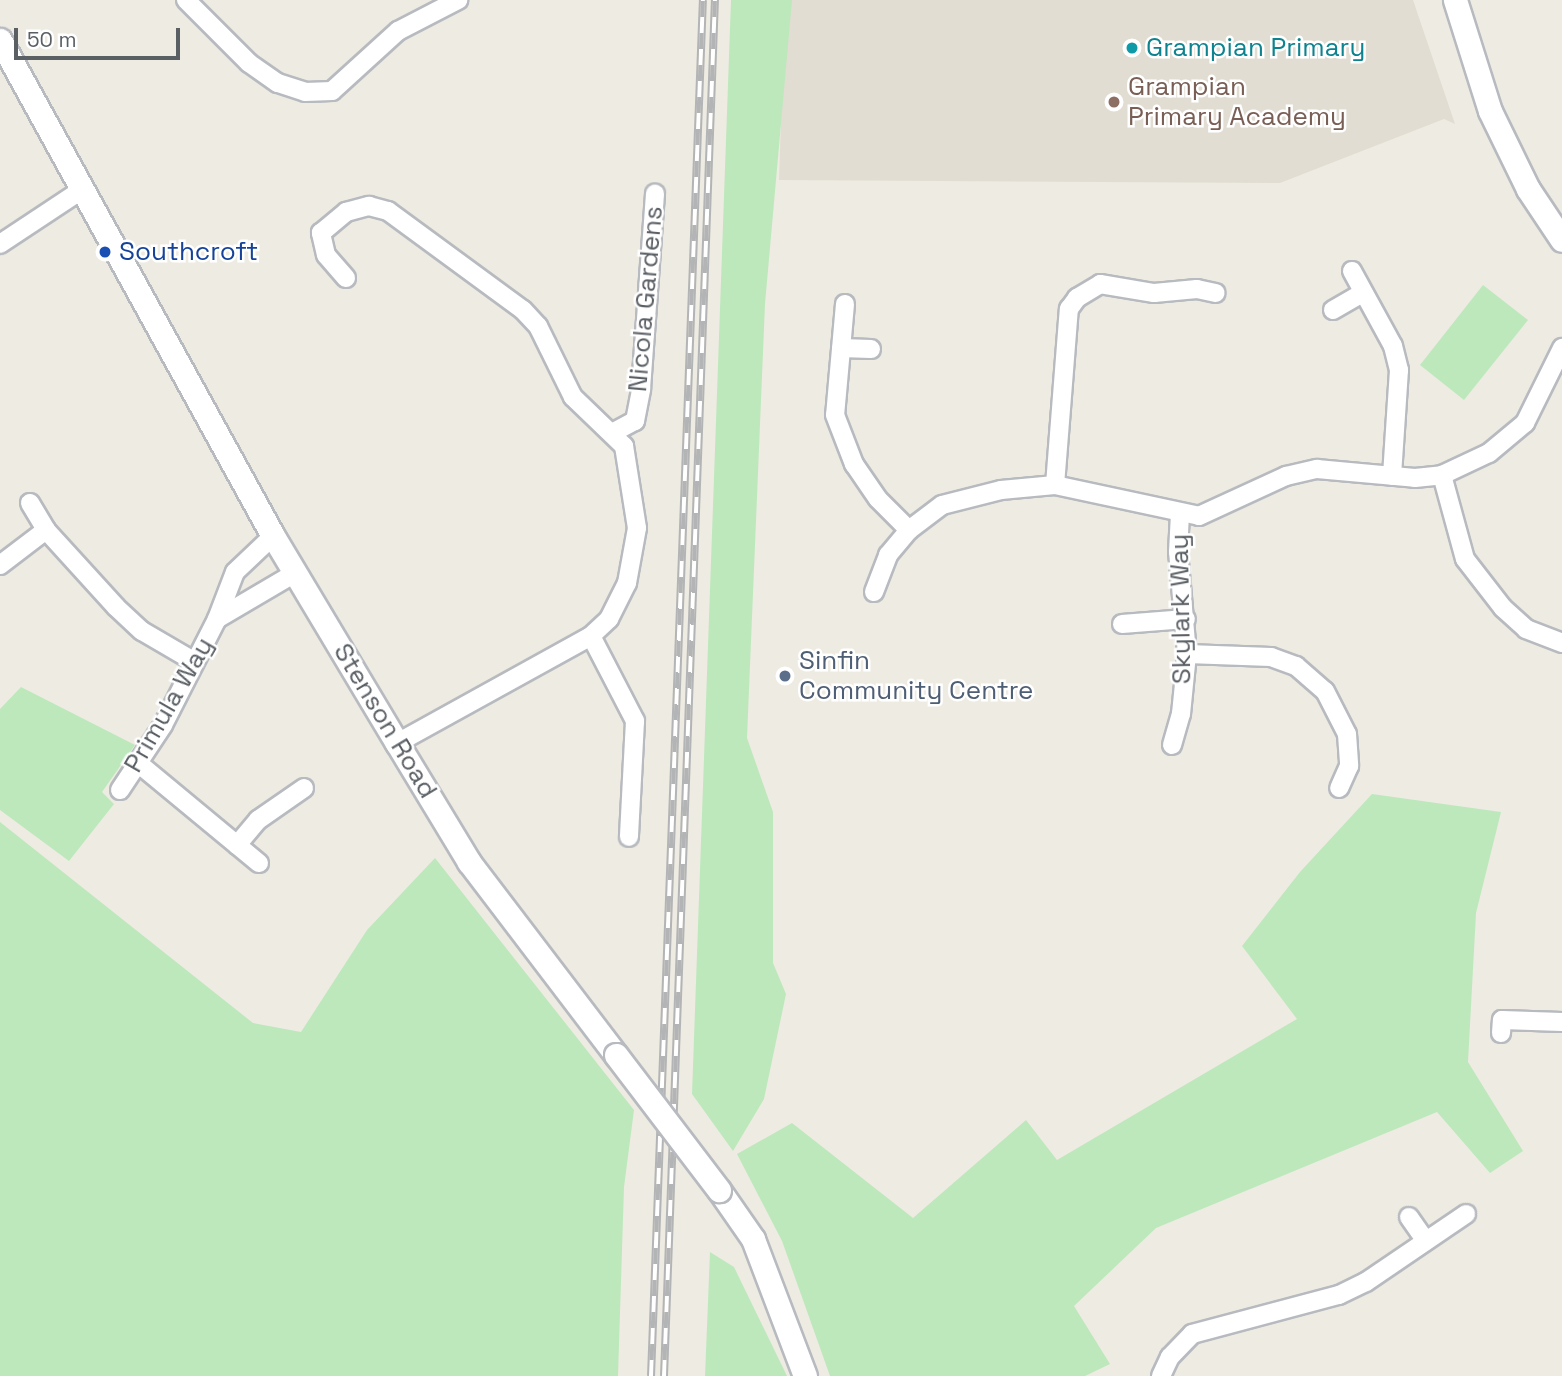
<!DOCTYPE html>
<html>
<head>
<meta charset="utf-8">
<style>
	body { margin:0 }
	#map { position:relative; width:1562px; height:1376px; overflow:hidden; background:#eeebe2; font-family:"Space Grotesk",sans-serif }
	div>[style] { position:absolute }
	.education>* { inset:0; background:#e1ddd2 }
	.green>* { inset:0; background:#bde8bc }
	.roads { filter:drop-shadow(2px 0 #b7babf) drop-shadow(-2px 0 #b7babf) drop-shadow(0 2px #b7babf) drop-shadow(0 -2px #b7babf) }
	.minor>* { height:18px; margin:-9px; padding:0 9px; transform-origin:9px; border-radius:9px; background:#fff }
	.tertiary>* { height:23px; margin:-11.5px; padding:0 11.5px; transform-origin:11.5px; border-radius:11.5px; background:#fff }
	.rail>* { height:8px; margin-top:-4px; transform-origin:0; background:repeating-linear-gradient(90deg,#fff 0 16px,#b3b4b5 0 32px); box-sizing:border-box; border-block:2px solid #b3b4b5 }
	.bridges { filter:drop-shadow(2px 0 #b7babf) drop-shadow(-2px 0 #b7babf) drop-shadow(0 2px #b7babf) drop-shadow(0 -2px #b7babf) }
	.tertiary-bridge>* { height:23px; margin:-11.5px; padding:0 11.5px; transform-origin:11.5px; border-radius:11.5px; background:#fff }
	.dots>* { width:19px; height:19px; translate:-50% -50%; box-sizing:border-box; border:4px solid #fff; border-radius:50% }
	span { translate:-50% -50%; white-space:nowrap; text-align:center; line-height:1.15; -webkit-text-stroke:5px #fff; paint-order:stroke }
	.culture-label { font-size:26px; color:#0d838f }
	.left { translate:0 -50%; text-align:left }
	.education-label { font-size:26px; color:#785e54 }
	.transit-label { font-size:26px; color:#164399 }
	.street-label { font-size:26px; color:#5a5f64 }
	.service-label { font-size:26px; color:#4e5e75 }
	.scale { position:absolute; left:14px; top:28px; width:166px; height:32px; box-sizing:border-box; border:4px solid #5a5f64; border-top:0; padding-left:9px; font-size:21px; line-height:24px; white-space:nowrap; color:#5a5f64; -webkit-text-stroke:5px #fff; paint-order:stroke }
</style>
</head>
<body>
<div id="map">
	<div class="education">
		<i style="clip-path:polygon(785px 0,1413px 0,1455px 124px,1444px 119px,1280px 183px,779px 180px)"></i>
	</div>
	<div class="green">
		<i style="clip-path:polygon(731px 0,792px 0,765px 304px,747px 738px,773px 812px,773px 963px,786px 994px,764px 1099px,733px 1151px,692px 1094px)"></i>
		<i style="clip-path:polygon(1483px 285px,1528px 320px,1464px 400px,1420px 365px)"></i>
		<i style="clip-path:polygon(21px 687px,135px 745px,102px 792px,114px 804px,69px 861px,0 810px,0 709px)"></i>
		<i style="clip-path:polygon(1372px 794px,1501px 812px,1476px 913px,1468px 1062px,1523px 1151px,1490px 1173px,1437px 1112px,1156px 1228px,1074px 1306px,1110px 1364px,1085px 1376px,830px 1376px,782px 1241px,737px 1154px,792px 1123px,913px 1218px,1026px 1120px,1057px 1160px,1297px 1019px,1242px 946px,1300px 872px)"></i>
		<i style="clip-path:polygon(0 822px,253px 1023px,301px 1032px,367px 930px,435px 858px,634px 1110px,624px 1187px,618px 1376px,0 1376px)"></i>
		<i style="clip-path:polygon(710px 1252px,734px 1267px,787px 1376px,705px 1376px)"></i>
	</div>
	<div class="roads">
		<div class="minor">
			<i style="left:186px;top:0;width:89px;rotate:45deg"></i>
			<i style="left:249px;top:63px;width:35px;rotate:35deg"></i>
			<i style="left:278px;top:83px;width:28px;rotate:18deg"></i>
			<i style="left:305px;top:92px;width:27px;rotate:-2deg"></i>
			<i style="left:332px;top:91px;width:89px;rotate:-42.3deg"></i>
			<i style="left:398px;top:31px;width:68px;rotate:-27.3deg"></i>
			<i style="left:0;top:244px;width:100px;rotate:-33.5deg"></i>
			<i style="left:1352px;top:271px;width:85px;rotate:61.3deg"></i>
			<i style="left:1393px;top:346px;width:25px;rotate:76deg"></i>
			<i style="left:1399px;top:370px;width:106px;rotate:93.8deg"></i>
			<i style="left:346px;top:278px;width:30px;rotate:-131deg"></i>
			<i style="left:326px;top:255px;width:23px;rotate:-103deg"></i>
			<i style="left:321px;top:233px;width:33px;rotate:-40deg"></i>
			<i style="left:346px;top:212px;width:24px;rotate:-15deg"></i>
			<i style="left:369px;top:206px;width:20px;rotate:15deg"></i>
			<i style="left:388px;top:211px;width:167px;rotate:36.3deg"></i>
			<i style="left:523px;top:310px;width:22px;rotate:47deg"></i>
			<i style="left:538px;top:326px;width:79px;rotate:63.8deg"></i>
			<i style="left:573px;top:397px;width:71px;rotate:43.9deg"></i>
			<i style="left:624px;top:446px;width:83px;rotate:81deg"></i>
			<i style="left:637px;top:528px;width:56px;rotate:100.3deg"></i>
			<i style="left:627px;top:583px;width:40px;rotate:116.6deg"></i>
			<i style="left:609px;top:619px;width:25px;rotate:137deg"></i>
			<i style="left:591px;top:636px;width:222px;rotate:151.1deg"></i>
			<i style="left:845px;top:304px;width:111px;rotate:95.1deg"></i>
			<i style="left:835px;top:415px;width:53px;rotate:68.8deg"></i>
			<i style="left:854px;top:464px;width:42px;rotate:55.6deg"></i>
			<i style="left:878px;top:499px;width:44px;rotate:45deg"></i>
			<i style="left:1333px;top:310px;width:34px;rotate:-30deg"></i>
			<i style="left:841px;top:348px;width:30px;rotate:2deg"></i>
			<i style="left:612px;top:433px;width:26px;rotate:-28deg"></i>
			<i style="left:635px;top:421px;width:33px;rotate:-79deg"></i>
			<i style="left:641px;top:389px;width:196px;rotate:-85.9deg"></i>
			<i style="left:1442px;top:475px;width:87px;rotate:74.7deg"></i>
			<i style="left:1465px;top:559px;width:62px;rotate:52.2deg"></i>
			<i style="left:1503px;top:608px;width:31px;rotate:42deg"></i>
			<i style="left:1526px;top:629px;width:39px;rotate:21deg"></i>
			<i style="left:1055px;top:485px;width:177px;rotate:-85.5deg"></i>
			<i style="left:1069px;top:309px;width:14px;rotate:-54deg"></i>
			<i style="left:1077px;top:298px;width:27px;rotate:-31deg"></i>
			<i style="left:1100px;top:284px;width:55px;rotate:9.5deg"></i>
			<i style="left:1154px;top:293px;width:43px;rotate:-5.3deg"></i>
			<i style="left:1197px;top:289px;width:19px;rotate:12deg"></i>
			<i style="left:30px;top:503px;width:31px;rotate:59deg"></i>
			<i style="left:46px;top:530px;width:104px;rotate:47.7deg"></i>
			<i style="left:116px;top:607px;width:35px;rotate:43deg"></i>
			<i style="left:142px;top:631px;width:61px;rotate:30.3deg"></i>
			<i style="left:0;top:565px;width:58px;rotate:-37.3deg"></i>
			<i style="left:874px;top:592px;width:40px;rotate:-69deg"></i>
			<i style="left:888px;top:555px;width:33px;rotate:-50deg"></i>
			<i style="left:909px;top:530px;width:41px;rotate:-37.1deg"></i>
			<i style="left:942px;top:505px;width:61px;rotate:-14.3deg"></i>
			<i style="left:1001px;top:490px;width:54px;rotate:-5.3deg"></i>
			<i style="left:1055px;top:485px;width:147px;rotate:12.1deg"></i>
			<i style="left:1199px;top:516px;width:96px;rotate:-24.7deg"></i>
			<i style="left:1286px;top:476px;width:32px;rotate:-13deg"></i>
			<i style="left:1317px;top:469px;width:98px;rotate:5.2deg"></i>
			<i style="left:1415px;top:478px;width:27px;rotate:-6deg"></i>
			<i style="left:1442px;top:475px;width:52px;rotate:-25.1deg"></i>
			<i style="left:1489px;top:453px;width:47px;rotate:-39.8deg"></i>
			<i style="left:1525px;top:423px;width:84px;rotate:-63.7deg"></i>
			<i style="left:217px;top:619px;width:91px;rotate:-30.5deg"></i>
			<i style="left:1122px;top:624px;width:64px;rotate:-4.5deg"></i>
			<i style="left:591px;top:636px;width:96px;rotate:62.6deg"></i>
			<i style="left:635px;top:721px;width:116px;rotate:93deg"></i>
			<i style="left:1187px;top:654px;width:84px;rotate:2deg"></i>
			<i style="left:1271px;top:657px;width:27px;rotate:20deg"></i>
			<i style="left:1296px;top:666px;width:38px;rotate:41deg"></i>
			<i style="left:1325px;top:691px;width:48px;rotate:62.9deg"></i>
			<i style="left:1347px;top:734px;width:32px;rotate:86deg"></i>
			<i style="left:1349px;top:766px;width:24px;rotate:114deg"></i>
			<i style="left:1172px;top:745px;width:32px;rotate:-74deg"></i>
			<i style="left:1181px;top:714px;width:60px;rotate:-84.3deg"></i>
			<i style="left:1187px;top:654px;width:102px;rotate:-95deg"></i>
			<i style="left:1178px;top:552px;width:38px;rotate:-87deg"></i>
			<i style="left:138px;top:763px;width:157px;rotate:39.6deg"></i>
			<i style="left:120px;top:790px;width:78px;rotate:-56.5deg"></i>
			<i style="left:163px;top:725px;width:119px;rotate:-63deg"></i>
			<i style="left:217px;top:619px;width:50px;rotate:-69deg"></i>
			<i style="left:235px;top:572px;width:52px;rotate:-43.5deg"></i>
			<i style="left:237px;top:845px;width:33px;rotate:-50deg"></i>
			<i style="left:258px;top:820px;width:56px;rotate:-34.8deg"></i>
			<i style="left:1501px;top:1033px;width:13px;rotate:-86deg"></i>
			<i style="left:1502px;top:1020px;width:60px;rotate:1.9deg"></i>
			<i style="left:1409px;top:1217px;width:29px;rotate:55deg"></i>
			<i style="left:1161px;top:1376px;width:21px;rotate:-65deg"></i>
			<i style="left:1170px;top:1357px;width:32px;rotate:-46deg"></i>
			<i style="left:1192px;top:1334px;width:152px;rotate:-14.9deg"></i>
			<i style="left:1339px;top:1295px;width:30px;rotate:-26deg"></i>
			<i style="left:1366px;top:1282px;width:121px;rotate:-34.2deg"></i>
		</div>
		<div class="tertiary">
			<i style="left:1455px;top:0;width:116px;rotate:72.5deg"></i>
			<i style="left:1490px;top:111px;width:87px;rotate:64deg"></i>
			<i style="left:1528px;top:189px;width:61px;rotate:56.3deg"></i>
			<i style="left:0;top:40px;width:566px;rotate:61.17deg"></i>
			<i style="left:273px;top:536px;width:241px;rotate:59.1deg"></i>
			<i style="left:397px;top:743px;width:139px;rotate:58.8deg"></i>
			<i style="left:469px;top:862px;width:243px;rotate:52.7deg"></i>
			<i style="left:719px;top:1190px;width:60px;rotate:55.2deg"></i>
			<i style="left:753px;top:1239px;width:147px;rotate:69.2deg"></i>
		</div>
	</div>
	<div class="rail">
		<i style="left:651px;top:1376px;width:1377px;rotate:-87.84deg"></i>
		<i style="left:664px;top:1376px;width:1377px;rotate:-87.88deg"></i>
	</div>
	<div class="bridges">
		<div class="tertiary-bridge">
			<i style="left:616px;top:1055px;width:170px;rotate:52.7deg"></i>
		</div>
	</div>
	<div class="dots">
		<i style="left:1132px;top:48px;background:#0f9aa8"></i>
		<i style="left:1114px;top:102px;background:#8d6e63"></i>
		<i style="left:105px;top:252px;background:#1a4fb4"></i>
		<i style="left:785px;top:676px;background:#5c6f8a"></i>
	</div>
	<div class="culture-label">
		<span class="left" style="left:1146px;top:48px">Grampian Primary</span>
	</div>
	<div class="education-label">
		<span class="left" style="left:1128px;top:102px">Grampian<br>Primary Academy</span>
	</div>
	<div class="transit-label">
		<span class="left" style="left:119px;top:252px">Southcroft</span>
	</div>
	<div class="street-label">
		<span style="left:646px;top:299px;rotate:-85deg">Nicola Gardens</span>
		<span style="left:1181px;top:609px;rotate:-91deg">Skylark Way</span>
		<span style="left:169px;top:705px;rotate:-60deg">Primula Way</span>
		<span style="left:385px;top:721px;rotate:59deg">Stenson Road</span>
	</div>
	<div class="service-label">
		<span class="left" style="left:799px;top:676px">Sinfin<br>Community Centre</span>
	</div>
	<div class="scale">50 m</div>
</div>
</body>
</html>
